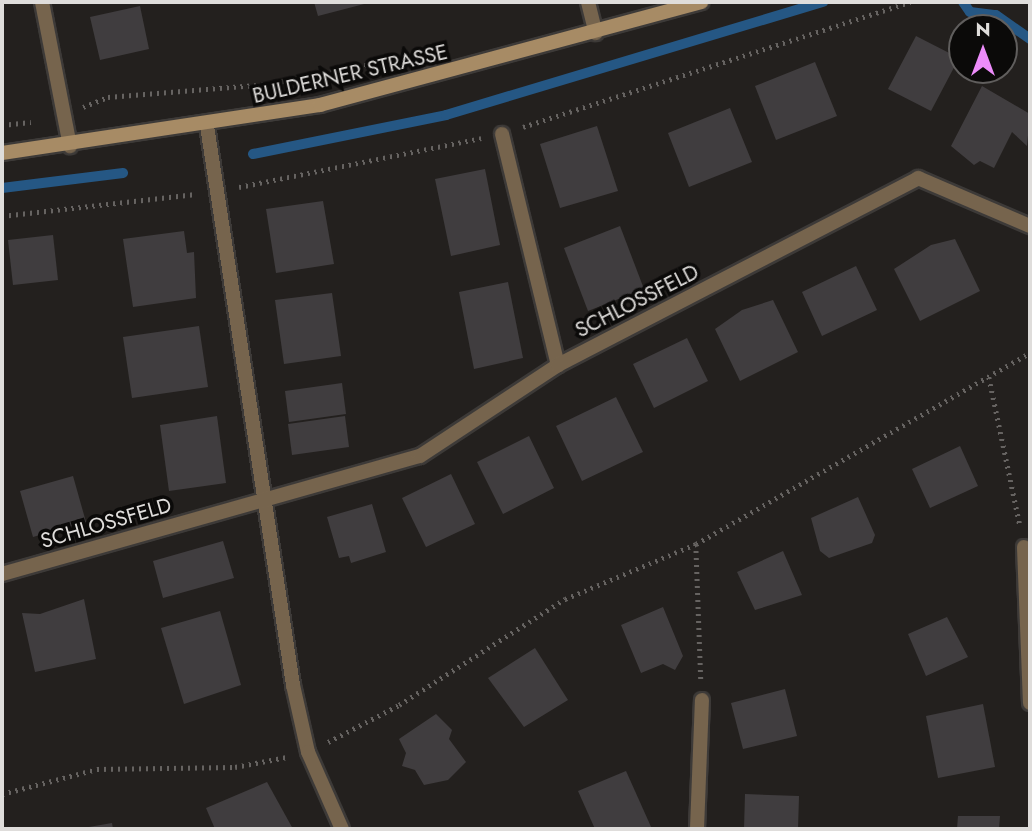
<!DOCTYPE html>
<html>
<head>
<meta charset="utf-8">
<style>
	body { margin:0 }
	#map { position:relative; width:1032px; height:831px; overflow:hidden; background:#23201e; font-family:Jost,sans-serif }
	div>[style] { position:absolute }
	.stream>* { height:10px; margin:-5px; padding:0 5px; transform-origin:5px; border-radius:5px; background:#255784 }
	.building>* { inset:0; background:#403d3f }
	.path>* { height:4.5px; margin-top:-2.25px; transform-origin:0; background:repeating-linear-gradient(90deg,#666361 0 2px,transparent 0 7px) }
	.roads { filter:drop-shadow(2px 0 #3d3a38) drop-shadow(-2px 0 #3d3a38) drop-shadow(0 2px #3d3a38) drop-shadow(0 -2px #3d3a38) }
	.street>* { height:14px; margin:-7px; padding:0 7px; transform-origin:7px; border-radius:7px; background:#76644d }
	.secondary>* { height:14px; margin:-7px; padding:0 7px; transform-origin:7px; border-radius:7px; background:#a78b65 }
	span { translate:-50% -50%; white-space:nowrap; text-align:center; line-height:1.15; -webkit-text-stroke:7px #0b0a09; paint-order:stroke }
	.street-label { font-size:21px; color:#dfdddb }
	.frame { position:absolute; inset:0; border:4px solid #dfdddb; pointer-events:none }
	.north { position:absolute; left:948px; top:14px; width:70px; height:70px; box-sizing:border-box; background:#0b0a09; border:2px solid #605e5d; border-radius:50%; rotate:0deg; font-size:19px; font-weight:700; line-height:28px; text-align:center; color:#dfdddb }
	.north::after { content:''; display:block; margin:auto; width:24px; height:32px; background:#ed8cfa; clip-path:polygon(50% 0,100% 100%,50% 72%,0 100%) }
</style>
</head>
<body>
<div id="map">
	<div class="stream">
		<i style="left:963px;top:2px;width:12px;rotate:55deg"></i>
		<i style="left:970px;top:12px;width:26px;rotate:7deg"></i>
		<i style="left:996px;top:15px;width:42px;rotate:35.2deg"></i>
		<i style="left:253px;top:154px;width:197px;rotate:-11.4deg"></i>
		<i style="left:446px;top:115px;width:394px;rotate:-16.7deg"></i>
		<i style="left:2px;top:188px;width:122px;rotate:-7.1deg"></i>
	</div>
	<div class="building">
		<i style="clip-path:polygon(314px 2px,367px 2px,368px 3px,318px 16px)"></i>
		<i style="clip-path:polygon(140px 6px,149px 49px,100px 60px,90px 17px)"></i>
		<i style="clip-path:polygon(916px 36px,959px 58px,931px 111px,888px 89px)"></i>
		<i style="clip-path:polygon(815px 62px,837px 116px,776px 140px,755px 86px)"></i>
		<i style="clip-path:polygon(982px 86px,1030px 114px,1027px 146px,1012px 132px,994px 168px,980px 161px,974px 165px,951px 146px)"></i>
		<i style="clip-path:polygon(730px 108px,752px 162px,689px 187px,668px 133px)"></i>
		<i style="clip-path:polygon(597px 126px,618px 191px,560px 208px,540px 144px)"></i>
		<i style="clip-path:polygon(485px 169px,500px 245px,451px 256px,435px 179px)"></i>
		<i style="clip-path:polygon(323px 201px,334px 264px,276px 273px,266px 209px)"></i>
		<i style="clip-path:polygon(620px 226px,644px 289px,588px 311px,564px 248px)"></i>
		<i style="clip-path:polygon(184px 231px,187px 253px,194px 252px,196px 298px,133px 307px,123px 239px)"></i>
		<i style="clip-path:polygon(53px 235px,58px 280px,13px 285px,8px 240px)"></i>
		<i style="clip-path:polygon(955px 239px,980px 291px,920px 321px,894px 269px,931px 245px)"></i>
		<i style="clip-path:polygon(856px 266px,877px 310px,822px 336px,802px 292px)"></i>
		<i style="clip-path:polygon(508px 282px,523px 358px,474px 369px,459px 292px)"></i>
		<i style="clip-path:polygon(332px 293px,341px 356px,284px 364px,275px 300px)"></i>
		<i style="clip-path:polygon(773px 300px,798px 352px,740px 381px,715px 329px,742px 310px)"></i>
		<i style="clip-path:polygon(199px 326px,208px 387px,132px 398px,123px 337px)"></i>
		<i style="clip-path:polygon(687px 338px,708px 381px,654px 408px,633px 364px)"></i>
		<i style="clip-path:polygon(342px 383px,346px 414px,289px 422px,285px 391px)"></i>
		<i style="clip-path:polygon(616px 397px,643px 452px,582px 481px,556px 426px)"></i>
		<i style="clip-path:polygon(217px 416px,226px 483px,169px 491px,160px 425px)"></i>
		<i style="clip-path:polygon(345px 416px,349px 447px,292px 455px,288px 424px)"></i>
		<i style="clip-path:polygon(529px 436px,554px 488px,503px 514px,477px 462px)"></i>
		<i style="clip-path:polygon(960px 446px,978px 486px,930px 508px,912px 469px)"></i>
		<i style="clip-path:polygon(451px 474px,475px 524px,426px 547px,402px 498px)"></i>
		<i style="clip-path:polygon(73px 476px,86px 522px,33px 537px,20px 491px)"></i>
		<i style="clip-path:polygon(858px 497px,875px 535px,872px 543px,829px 558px,820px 551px,811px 518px)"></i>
		<i style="clip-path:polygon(372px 504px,386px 552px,351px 563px,349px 556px,339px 558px,327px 517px)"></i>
		<i style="clip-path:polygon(223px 541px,234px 578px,163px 598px,153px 561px)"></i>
		<i style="clip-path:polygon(783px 551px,802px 595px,755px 610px,737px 572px)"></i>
		<i style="clip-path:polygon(84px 599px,96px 659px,35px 672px,22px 613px,40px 614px)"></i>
		<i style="clip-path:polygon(663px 607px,683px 656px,675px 670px,663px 664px,641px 673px,621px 625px)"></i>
		<i style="clip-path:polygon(220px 611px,241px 685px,184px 704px,161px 628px)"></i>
		<i style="clip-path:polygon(947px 617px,968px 657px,926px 676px,908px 634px)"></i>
		<i style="clip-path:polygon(535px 648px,568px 700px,524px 727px,488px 678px)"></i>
		<i style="clip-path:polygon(785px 689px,797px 736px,743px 749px,731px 703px)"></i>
		<i style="clip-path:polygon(983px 704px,995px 767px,938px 778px,926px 716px)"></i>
		<i style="clip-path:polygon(436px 714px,452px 730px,449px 739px,466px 762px,448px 780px,424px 785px,415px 770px,402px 766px,406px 753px,399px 739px)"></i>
		<i style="clip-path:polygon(626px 771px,652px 829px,595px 829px,578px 791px)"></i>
		<i style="clip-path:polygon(267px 782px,293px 829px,215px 829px,206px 808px)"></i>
		<i style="clip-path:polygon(745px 794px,799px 796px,798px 829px,744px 829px)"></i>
		<i style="clip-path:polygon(958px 816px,1000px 816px,999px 829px,957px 829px)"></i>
		<i style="clip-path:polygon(112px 823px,113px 829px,83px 829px,83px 828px)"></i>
	</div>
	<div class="path">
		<i style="left:83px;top:107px;width:27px;rotate:-22deg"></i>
		<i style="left:108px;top:97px;width:161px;rotate:-4.6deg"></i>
		<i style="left:268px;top:84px;width:115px;rotate:-11deg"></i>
		<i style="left:2px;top:125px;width:29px;rotate:-6deg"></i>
		<i style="left:523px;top:127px;width:407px;rotate:-17.9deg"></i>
		<i style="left:239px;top:187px;width:247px;rotate:-11.4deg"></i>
		<i style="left:2px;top:216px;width:195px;rotate:-6.5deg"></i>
		<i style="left:989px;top:377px;width:152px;rotate:78.2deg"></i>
		<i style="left:696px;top:544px;width:135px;rotate:87.9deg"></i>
		<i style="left:328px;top:742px;width:80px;rotate:-27.5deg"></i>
		<i style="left:399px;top:705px;width:197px;rotate:-32.6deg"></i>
		<i style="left:565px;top:599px;width:142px;rotate:-22.8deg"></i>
		<i style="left:696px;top:544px;width:385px;rotate:-29.8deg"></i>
		<i style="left:2px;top:794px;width:98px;rotate:-14.7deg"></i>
		<i style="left:97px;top:769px;width:138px;rotate:-0.8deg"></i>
		<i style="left:235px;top:767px;width:53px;rotate:-10.9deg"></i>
	</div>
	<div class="roads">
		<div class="street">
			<i style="left:42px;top:2px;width:147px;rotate:79deg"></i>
			<i style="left:588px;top:2px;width:32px;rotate:76deg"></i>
			<i style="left:207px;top:126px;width:566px;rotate:81.25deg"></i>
			<i style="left:293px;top:685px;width:69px;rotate:77.4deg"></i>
			<i style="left:308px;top:752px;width:84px;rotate:66.2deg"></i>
			<i style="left:502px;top:134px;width:238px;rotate:76.4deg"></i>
			<i style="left:1024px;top:547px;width:156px;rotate:87.8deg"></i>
			<i style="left:2px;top:574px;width:434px;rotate:-15.8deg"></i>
			<i style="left:420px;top:456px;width:165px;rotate:-33.4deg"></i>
			<i style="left:558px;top:365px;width:406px;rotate:-27.4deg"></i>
			<i style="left:918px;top:178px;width:122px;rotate:23.2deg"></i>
			<i style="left:697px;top:829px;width:129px;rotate:-87.8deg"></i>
		</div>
		<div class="secondary">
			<i style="left:2px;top:153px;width:322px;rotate:-8.6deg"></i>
			<i style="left:320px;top:105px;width:395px;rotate:-15.1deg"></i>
		</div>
	</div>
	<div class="street-label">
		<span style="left:350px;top:74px;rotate:-13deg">BULDERNER STRASSE</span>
		<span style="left:637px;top:301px;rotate:-27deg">SCHLOSSFELD</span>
		<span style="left:106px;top:523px;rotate:-16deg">SCHLOSSFELD</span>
	</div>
	<div class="frame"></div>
	<div class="north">N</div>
</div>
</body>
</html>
